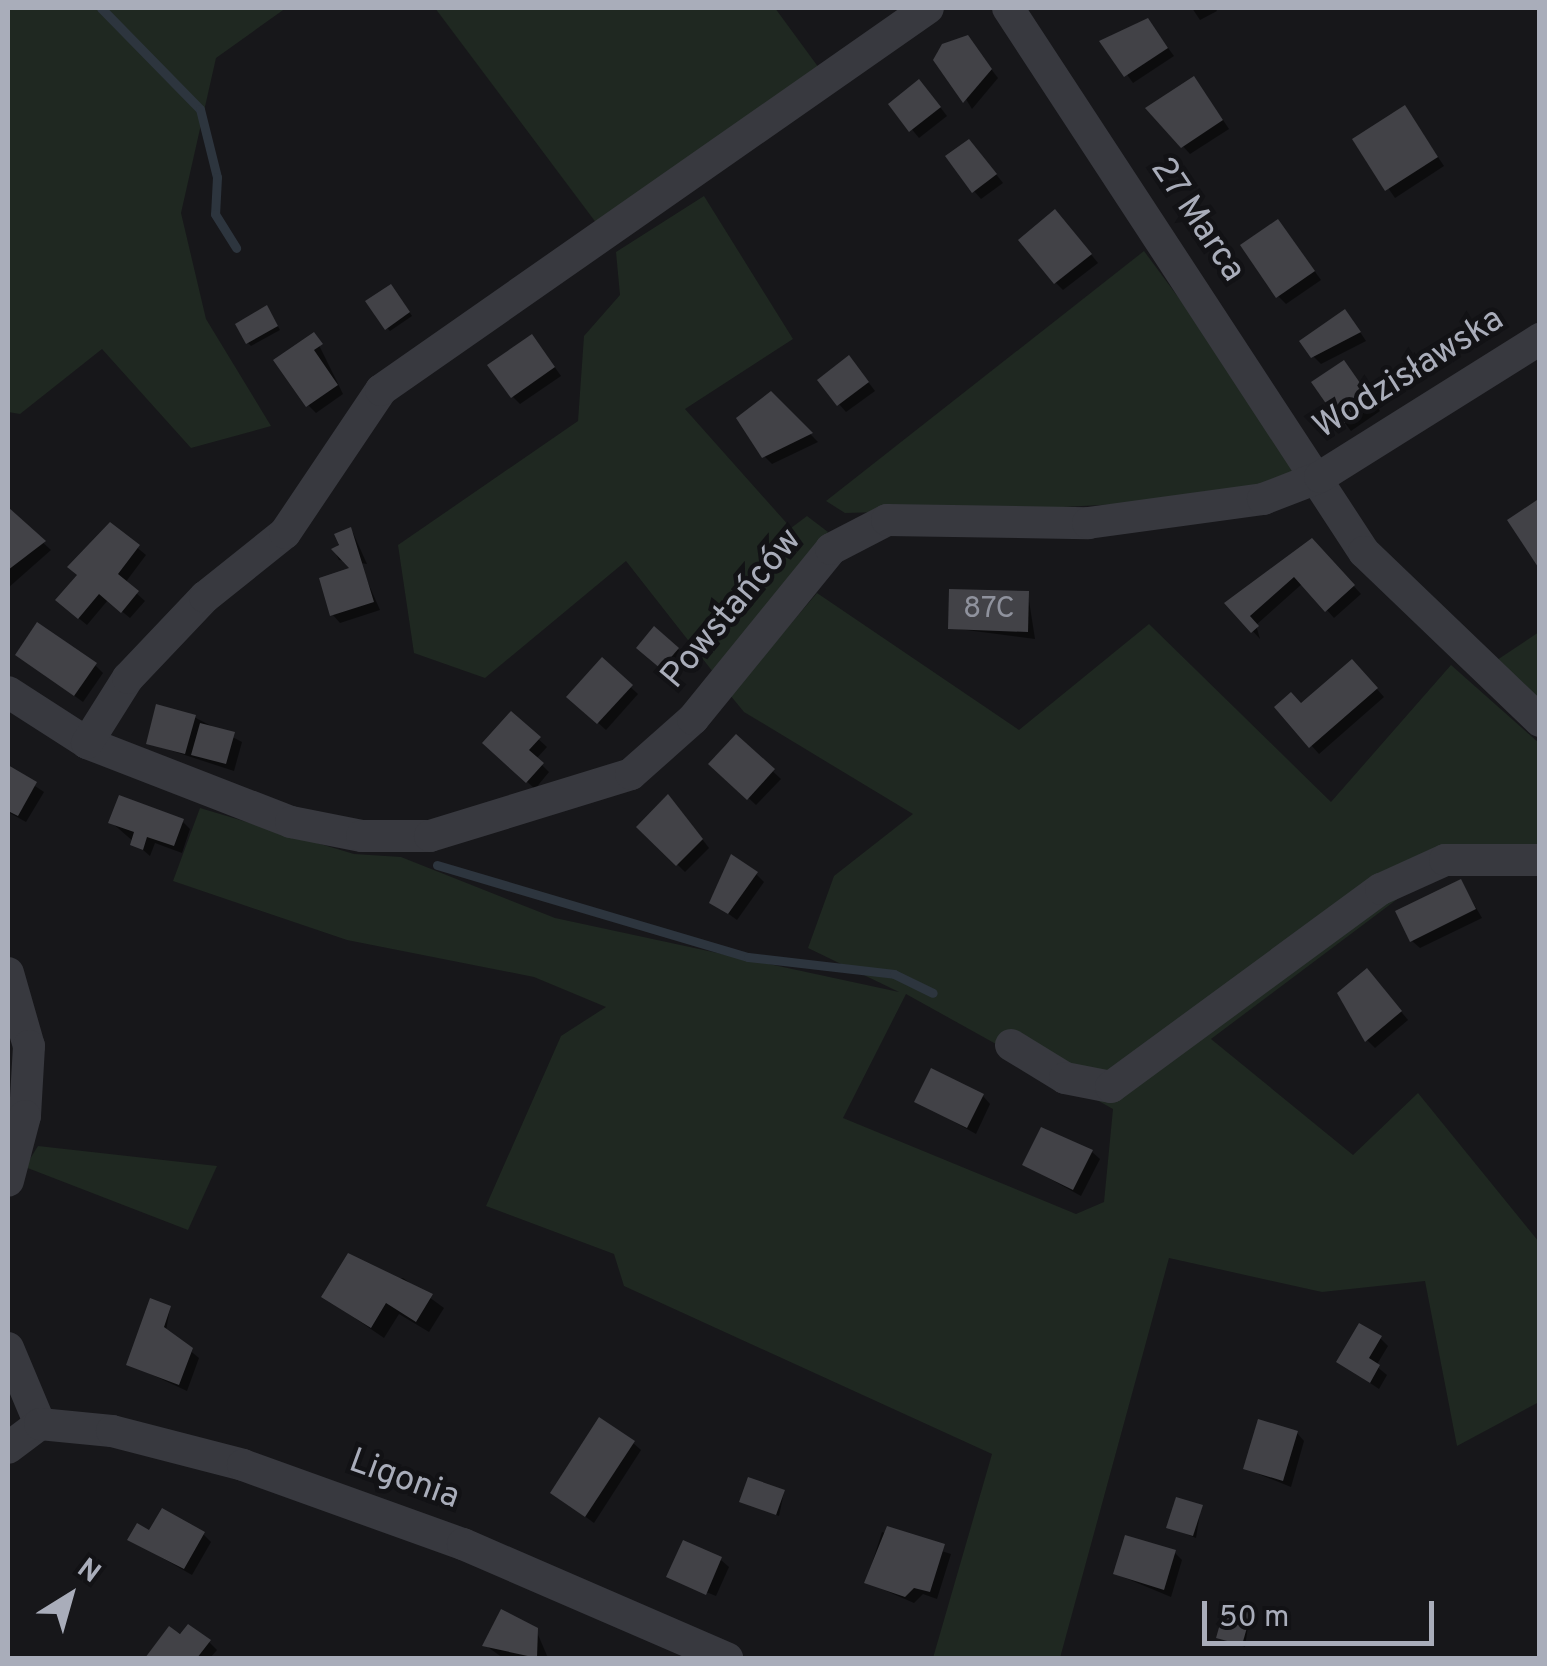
<!DOCTYPE html>
<html>
<head>
<meta charset="utf-8">
<style>
	body { margin:0 }
	#map { position:relative; width:1547px; height:1666px; overflow:hidden; background:#17171a; font-family:Overpass,sans-serif }
	div>[style] { position:absolute }
	.green>* { inset:0; background:#1f2821 }
	.shadow>* { inset:0; background:#0007 }
	.stream>* { height:9px; margin:-4.5px; padding:0 4.5px; transform-origin:4.5px; border-radius:4.5px; background:#2d353e }
	.building>* { inset:0; background:#424247 }
	.minor>* { height:32px; margin:-16px; padding:0 16px; transform-origin:16px; border-radius:16px; background:#38393f }
	span { translate:-50% -50%; white-space:nowrap; text-align:center; line-height:1.15; -webkit-text-stroke:9px #121215; paint-order:stroke }
	.number-label { font-size:30px; color:#8f929d }
	.number-label span { -webkit-text-stroke-width:0 }
	.street-label { font-size:35px; color:#a9adba }
	.frame { position:absolute; inset:0; border:10px solid #a9adba; pointer-events:none }
	.north { position:absolute; left:20px; top:1546px; width:100px; height:100px; -webkit-text-stroke:8px #121215; paint-order:stroke; rotate:37deg; font-size:28px; font-weight:700; line-height:40px; text-align:center; color:#a9adba }
	.north::after { content:''; display:block; margin:auto; width:35px; height:45px; background:#a9adba; clip-path:polygon(50% 0,100% 100%,50% 72%,0 100%) }
	.scale { position:absolute; left:1202px; top:1601px; width:232px; height:45px; box-sizing:border-box; border:5px solid #a9adba; border-top:0; padding-left:12px; font-size:30px; line-height:35px; white-space:nowrap; color:#a9adba; -webkit-text-stroke:8px #121215; paint-order:stroke }
</style>
</head>
<body>
<div id="map">
	<div class="green">
		<i style="clip-path:polygon(8px 8px,286px 8px,216px 58px,181px 213px,206px 319px,271px 426px,191px 448px,102px 349px,20px 414px,8px 412px)"></i>
		<i style="clip-path:polygon(435px 8px,775px 8px,819px 68px,597px 224px)"></i>
		<i style="clip-path:polygon(704px 196px,793px 339px,685px 409px,791px 528px,807px 516px,828px 532px,713px 672px,626px 561px,485px 678px,414px 653px,398px 545px,578px 421px,584px 336px,620px 295px,616px 252px)"></i>
		<i style="clip-path:polygon(1144px 251px,1310px 475px,1248px 497px,1064px 507px,845px 513px,826px 501px)"></i>
		<i style="clip-path:polygon(evenodd,817px 593px,1019px 730px,1149px 624px,1331px 802px,1451px 665px,1539px 743px,1539px 863px,1428px 876px,1211px 1039px,1353px 1155px,1418px 1093px,1539px 1242px,1539px 1402px,1457px 1446px,1425px 1281px,1322px 1292px,1169px 1258px,1060px 1658px,933px 1658px,992px 1454px,624px 1286px,614px 1254px,486px 1206px,561px 1036px,606px 1007px,534px 977px,347px 940px,173px 881px,200px 808px,354px 854px,401px 857px,555px 918px,899px 992px,808px 948px,834px 876px,913px 814px,744px 712px,730px 695px,817px 593px,906px 994px,1113px 1109px,1104px 1202px,1076px 1214px,843px 1118px,906px 994px)"></i>
		<i style="clip-path:polygon(1539px 632px,1539px 706px,1491px 664px)"></i>
		<i style="clip-path:polygon(38px 1146px,217px 1166px,188px 1230px,25px 1167px)"></i>
	</div>
	<div class="shadow">
		<i style="clip-path:polygon(1192px 8px,1215px 8px,1217px 11px,1200px 20px)"></i>
		<i style="clip-path:polygon(1148px 21px,1174px 56px,1133px 83px,1103px 41px)"></i>
		<i style="clip-path:polygon(967px 38px,998px 78px,972px 109px,937px 52px)"></i>
		<i style="clip-path:polygon(1201px 87px,1229px 129px,1190px 154px,1149px 109px)"></i>
		<i style="clip-path:polygon(927px 90px,947px 116px,919px 138px,891px 104px)"></i>
		<i style="clip-path:polygon(1405px 108px,1444px 166px,1395px 198px,1355px 140px)"></i>
		<i style="clip-path:polygon(977px 150px,1003px 183px,981px 199px,974px 191px)"></i>
		<i style="clip-path:polygon(1063px 220px,1098px 263px,1063px 290px,1056px 283px)"></i>
		<i style="clip-path:polygon(1285px 230px,1321px 280px,1286px 304px,1278px 296px)"></i>
		<i style="clip-path:polygon(394px 290px,412px 316px,390px 331px,387px 328px)"></i>
		<i style="clip-path:polygon(270px 312px,280px 330px,251px 346px,248px 343px)"></i>
		<i style="clip-path:polygon(1352px 320px,1366px 341px,1321px 364px,1313px 356px)"></i>
		<i style="clip-path:polygon(314px 335px,343px 394px,316px 413px,308px 405px)"></i>
		<i style="clip-path:polygon(539px 345px,561px 376px,520px 404px,513px 397px)"></i>
		<i style="clip-path:polygon(1344px 363px,1380px 411px,1351px 431px,1315px 383px)"></i>
		<i style="clip-path:polygon(856px 366px,875px 391px,846px 412px,839px 404px)"></i>
		<i style="clip-path:polygon(771px 394px,818px 442px,772px 464px,764px 456px)"></i>
		<i style="clip-path:polygon(8px 511px,51px 550px,8px 588px)"></i>
		<i style="clip-path:polygon(110px 525px,146px 555px,125px 583px,145px 601px,130px 618px,108px 600px,87px 625px,66px 608px)"></i>
		<i style="clip-path:polygon(350px 530px,353px 533px,367px 564px,339px 560px,334px 550px)"></i>
		<i style="clip-path:polygon(1312px 541px,1361px 594px,1334px 618px,1303px 583px,1256px 625px,1260px 639px,1227px 603px)"></i>
		<i style="clip-path:polygon(361px 567px,380px 610px,340px 623px,333px 615px)"></i>
		<i style="clip-path:polygon(1028px 594px,1035px 639px,951px 628px)"></i>
		<i style="clip-path:polygon(655px 630px,681px 652px,665px 670px,640px 647px)"></i>
		<i style="clip-path:polygon(18px 655px,95px 665px,103px 673px,83px 702px)"></i>
		<i style="clip-path:polygon(602px 661px,638px 694px,606px 730px,577px 704px)"></i>
		<i style="clip-path:polygon(1360px 670px,1384px 697px,1319px 754px,1277px 707px,1301px 706px)"></i>
		<i style="clip-path:polygon(511px 714px,547px 747px,536px 759px,549px 772px,535px 789px,485px 743px)"></i>
		<i style="clip-path:polygon(194px 717px,242px 742px,234px 771px,148px 743px)"></i>
		<i style="clip-path:polygon(736px 737px,781px 779px,756px 805px,712px 764px)"></i>
		<i style="clip-path:polygon(8px 768px,44px 792px,26px 822px,8px 812px)"></i>
		<i style="clip-path:polygon(676px 805px,709px 848px,685px 872px,639px 827px)"></i>
		<i style="clip-path:polygon(182px 821px,190px 829px,182px 853px,155px 843px,150px 856px,111px 822px)"></i>
		<i style="clip-path:polygon(756px 874px,764px 882px,737px 920px,712px 902px)"></i>
		<i style="clip-path:polygon(1461px 882px,1482px 918px,1420px 948px,1412px 941px)"></i>
		<i style="clip-path:polygon(1374px 979px,1408px 1020px,1375px 1048px,1367px 1040px)"></i>
		<i style="clip-path:polygon(983px 1096px,990px 1104px,976px 1134px,917px 1101px)"></i>
		<i style="clip-path:polygon(1092px 1152px,1100px 1159px,1081px 1196px,1025px 1165px)"></i>
		<i style="clip-path:polygon(403px 1278px,444px 1308px,429px 1332px,399px 1314px,384px 1338px,324px 1297px)"></i>
		<i style="clip-path:polygon(170px 1308px,166px 1331px,199px 1358px,187px 1391px,129px 1364px)"></i>
		<i style="clip-path:polygon(1380px 1338px,1388px 1346px,1376px 1366px,1387px 1375px,1379px 1389px,1339px 1362px)"></i>
		<i style="clip-path:polygon(1297px 1433px,1304px 1441px,1291px 1487px,1246px 1469px)"></i>
		<i style="clip-path:polygon(633px 1443px,641px 1450px,594px 1523px,553px 1493px)"></i>
		<i style="clip-path:polygon(784px 1492px,779px 1516px,742px 1501px)"></i>
		<i style="clip-path:polygon(1201px 1507px,1196px 1538px,1169px 1527px)"></i>
		<i style="clip-path:polygon(882px 1532px,951px 1554px,937px 1599px,923px 1594px,914px 1603px,866px 1582px)"></i>
		<i style="clip-path:polygon(150px 1533px,203px 1534px,211px 1542px,192px 1575px,131px 1540px)"></i>
		<i style="clip-path:polygon(1175px 1553px,1182px 1560px,1171px 1597px,1116px 1574px)"></i>
		<i style="clip-path:polygon(721px 1560px,729px 1567px,716px 1596px,669px 1577px)"></i>
		<i style="clip-path:polygon(1250px 1612px,1245px 1647px,1218px 1637px)"></i>
		<i style="clip-path:polygon(170px 1630px,209px 1642px,217px 1650px,210px 1658px,149px 1658px)"></i>
		<i style="clip-path:polygon(536px 1630px,548px 1658px,503px 1658px,485px 1645px)"></i>
	</div>
	<div class="stream">
		<i style="left:101px;top:8px;width:141px;rotate:45.6deg"></i>
		<i style="left:200px;top:109px;width:70px;rotate:76deg"></i>
		<i style="left:217px;top:177px;width:37px;rotate:93deg"></i>
		<i style="left:215px;top:214px;width:40px;rotate:58deg"></i>
		<i style="left:437px;top:865px;width:324px;rotate:16.5deg"></i>
		<i style="left:748px;top:957px;width:147px;rotate:6.6deg"></i>
		<i style="left:894px;top:974px;width:43px;rotate:26deg"></i>
	</div>
	<div class="building">
		<i style="clip-path:polygon(1148px 18px,1168px 48px,1124px 77px,1099px 41px)"></i>
		<i style="clip-path:polygon(968px 35px,992px 69px,963px 103px,933px 60px,942px 44px)"></i>
		<i style="clip-path:polygon(1194px 76px,1223px 120px,1181px 148px,1145px 108px)"></i>
		<i style="clip-path:polygon(919px 79px,941px 107px,909px 132px,888px 104px)"></i>
		<i style="clip-path:polygon(1405px 105px,1438px 157px,1385px 191px,1352px 139px)"></i>
		<i style="clip-path:polygon(969px 139px,997px 174px,972px 193px,945px 156px)"></i>
		<i style="clip-path:polygon(1055px 209px,1092px 254px,1054px 284px,1018px 240px)"></i>
		<i style="clip-path:polygon(1278px 219px,1315px 271px,1276px 298px,1240px 245px)"></i>
		<i style="clip-path:polygon(391px 284px,410px 312px,385px 330px,365px 301px)"></i>
		<i style="clip-path:polygon(267px 305px,278px 326px,246px 344px,235px 324px)"></i>
		<i style="clip-path:polygon(1345px 309px,1361px 332px,1311px 358px,1299px 341px)"></i>
		<i style="clip-path:polygon(314px 332px,323px 344px,314px 350px,338px 385px,306px 407px,273px 360px)"></i>
		<i style="clip-path:polygon(532px 334px,555px 367px,511px 398px,487px 365px)"></i>
		<i style="clip-path:polygon(849px 355px,869px 382px,837px 406px,817px 380px)"></i>
		<i style="clip-path:polygon(1344px 360px,1374px 403px,1341px 425px,1311px 382px)"></i>
		<i style="clip-path:polygon(771px 391px,813px 433px,762px 458px,736px 418px)"></i>
		<i style="clip-path:polygon(1540px 498px,1540px 570px,1507px 520px)"></i>
		<i style="clip-path:polygon(8px 507px,46px 541px,8px 570px)"></i>
		<i style="clip-path:polygon(110px 522px,140px 545px,118px 574px,139px 591px,121px 613px,99px 594px,78px 619px,55px 600px,77px 575px,67px 567px)"></i>
		<i style="clip-path:polygon(351px 527px,374px 602px,330px 616px,319px 578px,349px 568px,331px 549px,339px 545px,334px 534px)"></i>
		<i style="clip-path:polygon(1312px 538px,1355px 585px,1325px 612px,1294px 577px,1250px 616px,1259px 626px,1251px 633px,1224px 603px)"></i>
		<i style="clip-path:polygon(949px 589px,1029px 591px,1028px 632px,948px 629px)"></i>
		<i style="clip-path:polygon(37px 622px,97px 663px,74px 696px,15px 655px)"></i>
		<i style="clip-path:polygon(654px 626px,679px 648px,661px 669px,636px 648px)"></i>
		<i style="clip-path:polygon(602px 657px,633px 685px,597px 724px,566px 697px)"></i>
		<i style="clip-path:polygon(1352px 659px,1378px 688px,1309px 748px,1274px 707px,1291px 692px,1301px 703px)"></i>
		<i style="clip-path:polygon(156px 704px,196px 715px,185px 754px,146px 744px)"></i>
		<i style="clip-path:polygon(511px 711px,541px 737px,529px 750px,544px 763px,526px 783px,482px 743px)"></i>
		<i style="clip-path:polygon(200px 723px,235px 732px,226px 764px,191px 755px)"></i>
		<i style="clip-path:polygon(736px 734px,775px 769px,747px 800px,708px 764px)"></i>
		<i style="clip-path:polygon(8px 765px,37px 782px,18px 816px,8px 811px)"></i>
		<i style="clip-path:polygon(668px 794px,703px 839px,676px 866px,636px 827px)"></i>
		<i style="clip-path:polygon(119px 795px,184px 819px,174px 846px,147px 837px,143px 850px,130px 845px,134px 832px,108px 823px)"></i>
		<i style="clip-path:polygon(731px 854px,758px 872px,728px 914px,709px 903px)"></i>
		<i style="clip-path:polygon(1461px 879px,1476px 909px,1410px 942px,1395px 911px)"></i>
		<i style="clip-path:polygon(1367px 968px,1402px 1011px,1365px 1042px,1337px 993px)"></i>
		<i style="clip-path:polygon(931px 1068px,984px 1094px,967px 1128px,914px 1102px)"></i>
		<i style="clip-path:polygon(1041px 1127px,1093px 1150px,1073px 1190px,1022px 1165px)"></i>
		<i style="clip-path:polygon(348px 1253px,433px 1294px,416px 1322px,386px 1303px,371px 1328px,321px 1297px)"></i>
		<i style="clip-path:polygon(150px 1298px,171px 1306px,164px 1327px,193px 1348px,179px 1385px,126px 1365px)"></i>
		<i style="clip-path:polygon(1359px 1323px,1382px 1336px,1369px 1358px,1380px 1365px,1370px 1383px,1336px 1362px)"></i>
		<i style="clip-path:polygon(599px 1417px,635px 1441px,585px 1517px,550px 1493px)"></i>
		<i style="clip-path:polygon(1258px 1419px,1298px 1431px,1283px 1481px,1243px 1469px)"></i>
		<i style="clip-path:polygon(748px 1477px,785px 1490px,776px 1515px,739px 1502px)"></i>
		<i style="clip-path:polygon(1176px 1497px,1203px 1505px,1193px 1536px,1166px 1528px)"></i>
		<i style="clip-path:polygon(162px 1508px,205px 1532px,184px 1569px,127px 1540px,137px 1523px,149px 1530px)"></i>
		<i style="clip-path:polygon(887px 1526px,945px 1544px,930px 1592px,914px 1588px,905px 1597px,864px 1583px)"></i>
		<i style="clip-path:polygon(1125px 1535px,1176px 1550px,1164px 1590px,1113px 1574px)"></i>
		<i style="clip-path:polygon(683px 1540px,722px 1557px,706px 1595px,666px 1577px)"></i>
		<i style="clip-path:polygon(1226px 1603px,1252px 1610px,1242px 1645px,1216px 1638px)"></i>
		<i style="clip-path:polygon(501px 1609px,538px 1628px,537px 1658px,482px 1646px)"></i>
		<i style="clip-path:polygon(188px 1624px,211px 1640px,197px 1658px,145px 1658px,169px 1626px,180px 1634px)"></i>
	</div>
	<div class="minor">
		<i style="left:1008px;top:8px;width:650px;rotate:56.8deg"></i>
		<i style="left:1364px;top:552px;width:244px;rotate:43.8deg"></i>
		<i style="left:8px;top:692px;width:94px;rotate:32.8deg"></i>
		<i style="left:87px;top:743px;width:219px;rotate:21.2deg"></i>
		<i style="left:291px;top:822px;width:72px;rotate:11.2deg"></i>
		<i style="left:362px;top:836px;width:68px"></i>
		<i style="left:430px;top:836px;width:210px;rotate:-17.1deg"></i>
		<i style="left:631px;top:774px;width:83px;rotate:-41.6deg"></i>
		<i style="left:693px;top:719px;width:219px;rotate:-50.9deg"></i>
		<i style="left:831px;top:549px;width:63px;rotate:-27.4deg"></i>
		<i style="left:887px;top:520px;width:201px;rotate:0.9deg"></i>
		<i style="left:1088px;top:523px;width:177px;rotate:-7.8deg"></i>
		<i style="left:1263px;top:499px;width:61px;rotate:-21.1deg"></i>
		<i style="left:1320px;top:477px;width:260px;rotate:-32.1deg"></i>
		<i style="left:87px;top:743px;width:77px;rotate:-57.8deg"></i>
		<i style="left:128px;top:678px;width:112px;rotate:-46.5deg"></i>
		<i style="left:205px;top:597px;width:102px;rotate:-38.7deg"></i>
		<i style="left:285px;top:533px;width:172px;rotate:-56.1deg"></i>
		<i style="left:381px;top:390px;width:667px;rotate:-34.93deg"></i>
		<i style="left:8px;top:973px;width:76px;rotate:74deg"></i>
		<i style="left:29px;top:1046px;width:70px;rotate:93.3deg"></i>
		<i style="left:25px;top:1116px;width:67px;rotate:104.7deg"></i>
		<i style="left:1011px;top:1045px;width:63px;rotate:31.4deg"></i>
		<i style="left:1065px;top:1078px;width:47px;rotate:11.1deg"></i>
		<i style="left:1111px;top:1087px;width:335px;rotate:-36.3deg"></i>
		<i style="left:1381px;top:889px;width:70px;rotate:-24.4deg"></i>
		<i style="left:1445px;top:860px;width:95px"></i>
		<i style="left:8px;top:1348px;width:82px;rotate:67.2deg"></i>
		<i style="left:8px;top:1448px;width:40px;rotate:-37deg"></i>
		<i style="left:40px;top:1424px;width:72px;rotate:5.6deg"></i>
		<i style="left:112px;top:1431px;width:135px;rotate:14.5deg"></i>
		<i style="left:243px;top:1465px;width:234px;rotate:19.8deg"></i>
		<i style="left:463px;top:1544px;width:288px;rotate:23.4deg"></i>
	</div>
	<div class="number-label">
		<span style="left:989px;top:610px">87C</span>
	</div>
	<div class="street-label">
		<span style="left:1197px;top:220px;rotate:56deg">27 Marca</span>
		<span style="left:1409px;top:374px;rotate:-32deg">Wodzisławska</span>
		<span style="left:732px;top:609px;rotate:-50deg">Powstańców</span>
		<span style="left:404px;top:1480px;rotate:20deg">Ligonia</span>
	</div>
	<div class="frame"></div>
	<div class="north">N</div>
	<div class="scale">50 m</div>
</div>
</body>
</html>
